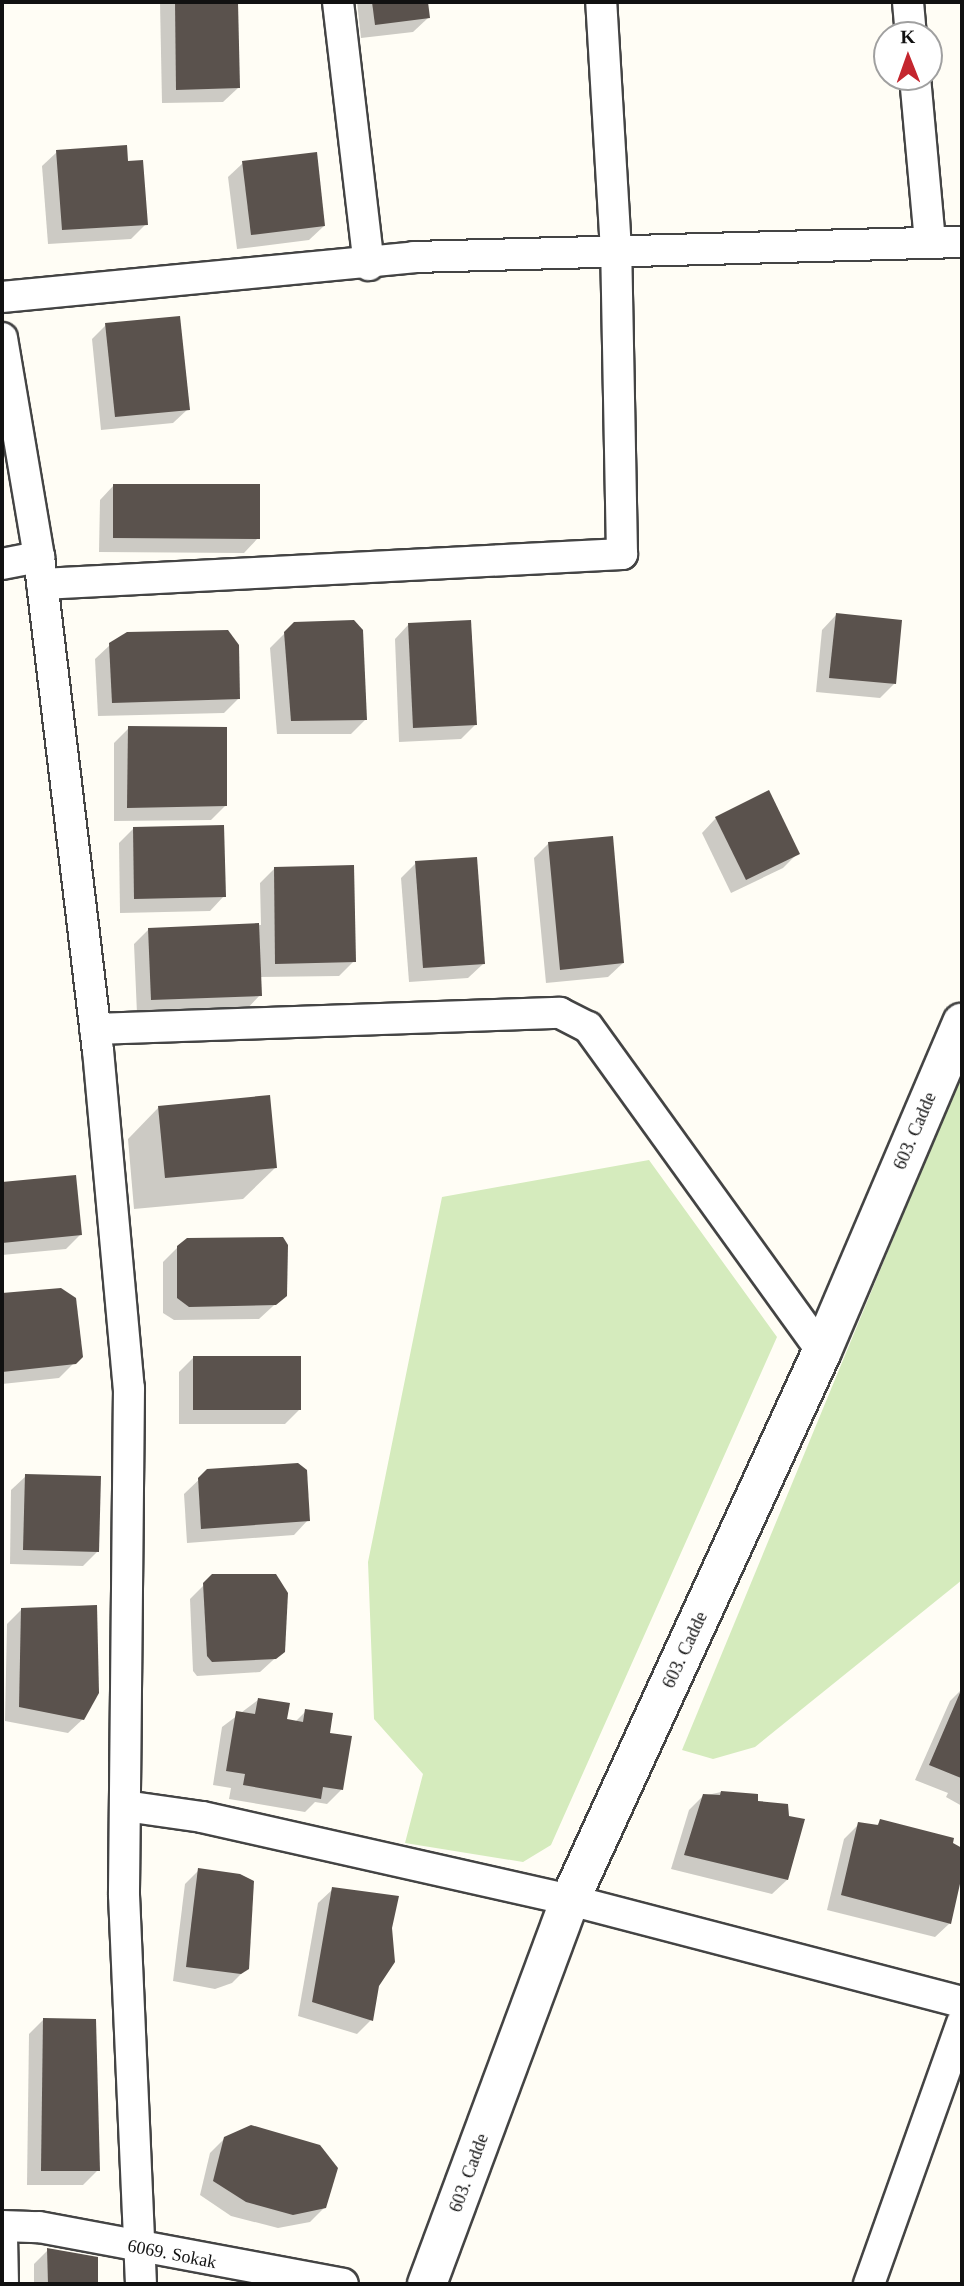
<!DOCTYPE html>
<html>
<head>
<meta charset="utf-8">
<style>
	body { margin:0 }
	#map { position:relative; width:964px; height:2286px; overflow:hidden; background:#fffdf5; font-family:Georgia,serif }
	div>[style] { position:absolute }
	.green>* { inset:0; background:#d5ebbd }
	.shadow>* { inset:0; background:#0003 }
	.building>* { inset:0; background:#5a524d }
	.roads { filter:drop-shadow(2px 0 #444) drop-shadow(-2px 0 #444) drop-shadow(0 2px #444) drop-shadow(0 -2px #444) }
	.minor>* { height:30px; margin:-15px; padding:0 15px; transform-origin:15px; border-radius:15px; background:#fff }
	.tertiary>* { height:38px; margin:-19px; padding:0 19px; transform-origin:19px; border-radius:19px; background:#fff }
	span { translate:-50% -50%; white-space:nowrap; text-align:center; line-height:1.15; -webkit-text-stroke:7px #fff; paint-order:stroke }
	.street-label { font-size:18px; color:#111 }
	.frame { position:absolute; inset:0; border:4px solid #111; pointer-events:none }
	.north { position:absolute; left:873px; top:21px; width:70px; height:70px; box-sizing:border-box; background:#fff; border:2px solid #a0a0a0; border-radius:50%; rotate:359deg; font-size:19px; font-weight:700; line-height:28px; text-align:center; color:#111 }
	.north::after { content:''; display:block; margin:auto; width:24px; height:32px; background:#c4262e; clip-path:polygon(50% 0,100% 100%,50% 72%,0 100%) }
</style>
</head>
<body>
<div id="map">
	<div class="green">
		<i style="clip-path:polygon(962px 1072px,962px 1580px,755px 1747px,713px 1759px,682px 1750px)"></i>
		<i style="clip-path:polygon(649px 1160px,777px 1337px,551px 1845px,523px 1862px,405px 1843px,423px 1774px,374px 1719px,368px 1562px,442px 1197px)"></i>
	</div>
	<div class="shadow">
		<i style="clip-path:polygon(160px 2px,236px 2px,238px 88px,223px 102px,162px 103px)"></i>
		<i style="clip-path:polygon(357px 2px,426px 2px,428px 18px,413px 32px,361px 38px)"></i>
		<i style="clip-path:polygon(57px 152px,146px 224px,131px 239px,48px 244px,42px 166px)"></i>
		<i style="clip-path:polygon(243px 163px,324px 226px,309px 240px,237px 249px,228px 177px)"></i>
		<i style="clip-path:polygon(106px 325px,188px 409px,173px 423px,101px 430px,92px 339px)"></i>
		<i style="clip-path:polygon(114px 485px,258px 538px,244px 553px,99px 552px,100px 500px)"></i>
		<i style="clip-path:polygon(836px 615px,894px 684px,880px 698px,816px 692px,822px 630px)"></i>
		<i style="clip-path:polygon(409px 624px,475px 725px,461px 739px,399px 742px,395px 639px)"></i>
		<i style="clip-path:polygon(285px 633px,365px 720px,351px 734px,277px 734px,270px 648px)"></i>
		<i style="clip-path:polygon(110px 645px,239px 698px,224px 713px,98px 716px,95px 659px)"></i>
		<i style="clip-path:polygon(129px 728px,226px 805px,211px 820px,114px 821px,114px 743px)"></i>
		<i style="clip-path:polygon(716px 818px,798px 853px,783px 868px,731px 893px,702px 833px)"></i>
		<i style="clip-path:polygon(134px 828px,224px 896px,210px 911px,120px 913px,119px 843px)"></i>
		<i style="clip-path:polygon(549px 843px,623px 963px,608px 977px,546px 983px,534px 858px)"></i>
		<i style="clip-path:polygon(416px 863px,483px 964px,468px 978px,409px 982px,401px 878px)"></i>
		<i style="clip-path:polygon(275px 868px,354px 961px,339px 976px,260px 977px,260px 995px,246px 1010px,137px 1014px,134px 944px,149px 929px,261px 925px,260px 883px)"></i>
		<i style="clip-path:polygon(159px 1107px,275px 1168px,243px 1199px,134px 1209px,128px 1139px)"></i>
		<i style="clip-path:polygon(75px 1177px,80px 1235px,66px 1249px,2px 1255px,2px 1183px)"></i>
		<i style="clip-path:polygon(178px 1247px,285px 1295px,259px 1319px,174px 1320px,163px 1313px,163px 1262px)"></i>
		<i style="clip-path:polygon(61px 1290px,81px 1356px,59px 1378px,2px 1384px,2px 1296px)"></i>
		<i style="clip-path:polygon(194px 1357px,299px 1410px,285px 1424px,179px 1424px,179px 1372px)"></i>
		<i style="clip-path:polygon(208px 1471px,308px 1520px,294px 1535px,187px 1543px,184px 1494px)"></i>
		<i style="clip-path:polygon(26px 1476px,97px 1552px,83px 1566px,10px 1564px,11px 1490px)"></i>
		<i style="clip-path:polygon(213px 1576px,283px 1651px,260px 1672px,197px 1676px,193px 1671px,190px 1599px)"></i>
		<i style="clip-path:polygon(21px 1610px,83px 1719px,68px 1733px,5px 1721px,7px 1624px)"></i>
		<i style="clip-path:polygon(962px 1689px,962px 1806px,946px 1797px,948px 1793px,915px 1780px,950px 1701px)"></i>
		<i style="clip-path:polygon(258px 1700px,285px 1721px,295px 1722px,306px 1711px,328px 1734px,342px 1789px,327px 1804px,315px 1802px,305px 1812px,229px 1799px,231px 1788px,213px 1785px,222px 1727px)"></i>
		<i style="clip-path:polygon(721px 1792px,757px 1802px,787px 1880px,772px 1894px,671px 1869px,689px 1810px,703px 1796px)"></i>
		<i style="clip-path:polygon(881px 1821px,962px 1850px,950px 1923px,935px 1937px,827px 1910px,844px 1839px,859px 1824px,876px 1826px)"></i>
		<i style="clip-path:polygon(199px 1870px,247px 1968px,232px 1983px,215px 1989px,173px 1981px,185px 1884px)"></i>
		<i style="clip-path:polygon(333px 1889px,378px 1986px,371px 2020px,357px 2034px,298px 2016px,318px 1903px)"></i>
		<i style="clip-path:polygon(43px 2020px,98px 2170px,83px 2185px,27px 2185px,29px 2034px)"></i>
		<i style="clip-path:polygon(225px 2138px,325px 2207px,310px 2222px,278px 2228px,231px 2216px,200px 2195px,210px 2153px)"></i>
		<i style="clip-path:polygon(48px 2250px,96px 2258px,96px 2284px,34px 2284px,34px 2264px)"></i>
	</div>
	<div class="building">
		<i style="clip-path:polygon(175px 2px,238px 2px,240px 88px,176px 90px)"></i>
		<i style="clip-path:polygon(372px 2px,428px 2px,430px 18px,375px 25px)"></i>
		<i style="clip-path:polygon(127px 145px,128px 161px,143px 160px,148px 225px,62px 230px,56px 150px)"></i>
		<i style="clip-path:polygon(317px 152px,325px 226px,251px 235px,242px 161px)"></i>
		<i style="clip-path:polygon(180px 316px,190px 410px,115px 417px,105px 323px)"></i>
		<i style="clip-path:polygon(113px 484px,260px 484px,260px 539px,113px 538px)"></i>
		<i style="clip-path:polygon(836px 613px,902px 620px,896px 684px,829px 678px)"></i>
		<i style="clip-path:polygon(354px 620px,363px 630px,367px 720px,291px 721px,284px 632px,294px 622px)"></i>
		<i style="clip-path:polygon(471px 620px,477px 725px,413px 728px,408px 623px)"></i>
		<i style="clip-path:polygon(228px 630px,239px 645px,240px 699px,112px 703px,109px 643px,127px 632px)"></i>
		<i style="clip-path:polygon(128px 726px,227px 727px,227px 806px,127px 808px)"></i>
		<i style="clip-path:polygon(769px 790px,800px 854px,746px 880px,715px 817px)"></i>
		<i style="clip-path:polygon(224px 825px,226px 897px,134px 899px,133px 827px)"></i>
		<i style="clip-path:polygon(613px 836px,624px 963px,560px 970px,548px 842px)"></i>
		<i style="clip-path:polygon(477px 857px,485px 964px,423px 968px,415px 861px)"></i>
		<i style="clip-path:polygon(354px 865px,356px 962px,275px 964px,274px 867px)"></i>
		<i style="clip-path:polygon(259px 923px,262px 996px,151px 1000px,148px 928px)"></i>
		<i style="clip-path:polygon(270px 1095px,277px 1168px,165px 1178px,158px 1106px)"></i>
		<i style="clip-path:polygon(76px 1175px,82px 1235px,2px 1243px,2px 1182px)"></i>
		<i style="clip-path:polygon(283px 1237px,288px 1245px,287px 1296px,276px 1305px,189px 1307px,177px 1298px,177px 1246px,187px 1238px)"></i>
		<i style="clip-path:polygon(61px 1288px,76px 1298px,83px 1357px,76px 1364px,2px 1372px,2px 1293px)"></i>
		<i style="clip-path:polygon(193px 1356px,301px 1356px,301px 1410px,193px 1410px)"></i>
		<i style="clip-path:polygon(298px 1463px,307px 1470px,310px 1521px,201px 1529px,198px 1478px,207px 1469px)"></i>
		<i style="clip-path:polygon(25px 1474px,101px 1476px,99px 1552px,23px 1550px)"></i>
		<i style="clip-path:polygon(212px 1574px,276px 1574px,288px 1593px,285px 1652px,276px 1659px,212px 1662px,207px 1656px,203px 1583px)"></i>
		<i style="clip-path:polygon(97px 1605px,99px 1693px,84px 1720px,19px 1707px,21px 1608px)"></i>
		<i style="clip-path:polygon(962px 1688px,962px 1784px,961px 1778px,929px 1765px)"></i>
		<i style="clip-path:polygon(258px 1698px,290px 1703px,287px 1719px,303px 1722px,305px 1709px,333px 1713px,330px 1733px,352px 1736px,343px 1790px,323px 1787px,321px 1799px,243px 1785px,245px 1774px,226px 1771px,236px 1711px,255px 1714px)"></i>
		<i style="clip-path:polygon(721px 1791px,758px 1794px,758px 1801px,788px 1804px,789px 1816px,805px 1819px,788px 1880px,684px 1855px,703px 1794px,720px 1795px)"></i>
		<i style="clip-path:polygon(880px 1819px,954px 1838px,953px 1843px,962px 1848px,962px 1875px,951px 1924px,841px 1895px,858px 1822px,878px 1825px)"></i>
		<i style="clip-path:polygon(198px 1868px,240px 1874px,254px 1881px,249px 1969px,241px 1974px,186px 1967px)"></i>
		<i style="clip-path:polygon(332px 1887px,399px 1896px,392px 1928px,395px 1962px,379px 1986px,373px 2021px,312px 2002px)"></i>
		<i style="clip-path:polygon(43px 2018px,96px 2019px,100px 2171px,41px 2171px)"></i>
		<i style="clip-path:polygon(251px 2125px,320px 2145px,338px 2168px,326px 2208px,293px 2215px,246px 2202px,213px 2181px,224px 2137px)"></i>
		<i style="clip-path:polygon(47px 2248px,98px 2257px,98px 2284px,48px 2284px)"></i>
	</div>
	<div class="roads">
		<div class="minor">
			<i style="left:338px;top:2px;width:265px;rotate:83.3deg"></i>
			<i style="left:908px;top:2px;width:33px;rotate:85deg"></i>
			<i style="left:915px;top:77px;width:166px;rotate:84.8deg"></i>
			<i style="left:2px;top:297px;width:414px;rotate:-5.5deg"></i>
			<i style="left:414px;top:257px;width:548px;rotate:-1.57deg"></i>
			<i style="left:2px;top:338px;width:222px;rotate:80.4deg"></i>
			<i style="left:39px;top:557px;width:497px;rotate:83.2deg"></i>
			<i style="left:98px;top:1050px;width:339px;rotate:84.8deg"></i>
			<i style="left:129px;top:1388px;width:507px;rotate:90.57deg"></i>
			<i style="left:124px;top:1895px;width:389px;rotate:87.5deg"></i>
			<i style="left:2px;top:564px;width:38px;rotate:-11deg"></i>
			<i style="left:42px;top:584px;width:581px;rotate:-2.96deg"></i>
			<i style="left:622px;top:554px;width:303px;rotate:-91.1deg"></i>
			<i style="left:616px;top:251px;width:249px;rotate:-93.4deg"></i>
			<i style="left:95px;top:1029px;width:465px;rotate:-2deg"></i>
			<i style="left:560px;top:1013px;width:31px;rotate:27deg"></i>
			<i style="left:588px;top:1027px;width:400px;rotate:54.2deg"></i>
			<i style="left:125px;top:1806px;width:78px;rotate:8.1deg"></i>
			<i style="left:202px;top:1817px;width:377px;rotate:12.7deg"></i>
			<i style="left:570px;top:1900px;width:405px;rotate:14.6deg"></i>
			<i style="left:2px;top:2226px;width:37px;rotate:2deg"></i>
			<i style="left:39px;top:2227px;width:309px;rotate:10.6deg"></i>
			<i style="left:2px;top:2236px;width:48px;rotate:88.8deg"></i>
			<i style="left:869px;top:2284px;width:277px;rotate:-70.4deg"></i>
		</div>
		<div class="tertiary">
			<i style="left:427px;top:2284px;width:410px;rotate:-69.6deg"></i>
			<i style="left:570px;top:1900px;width:604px;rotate:-65.34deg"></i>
			<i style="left:822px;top:1351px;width:357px;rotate:-66.9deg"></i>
		</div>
	</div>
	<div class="street-label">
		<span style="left:915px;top:1131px;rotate:-67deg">603. Cadde</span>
		<span style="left:685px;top:1650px;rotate:-65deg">603. Cadde</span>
		<span style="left:469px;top:2173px;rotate:-70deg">603. Cadde</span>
		<span style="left:172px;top:2254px;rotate:11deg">6069. Sokak</span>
	</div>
	<div class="frame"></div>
	<div class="north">K</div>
</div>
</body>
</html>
